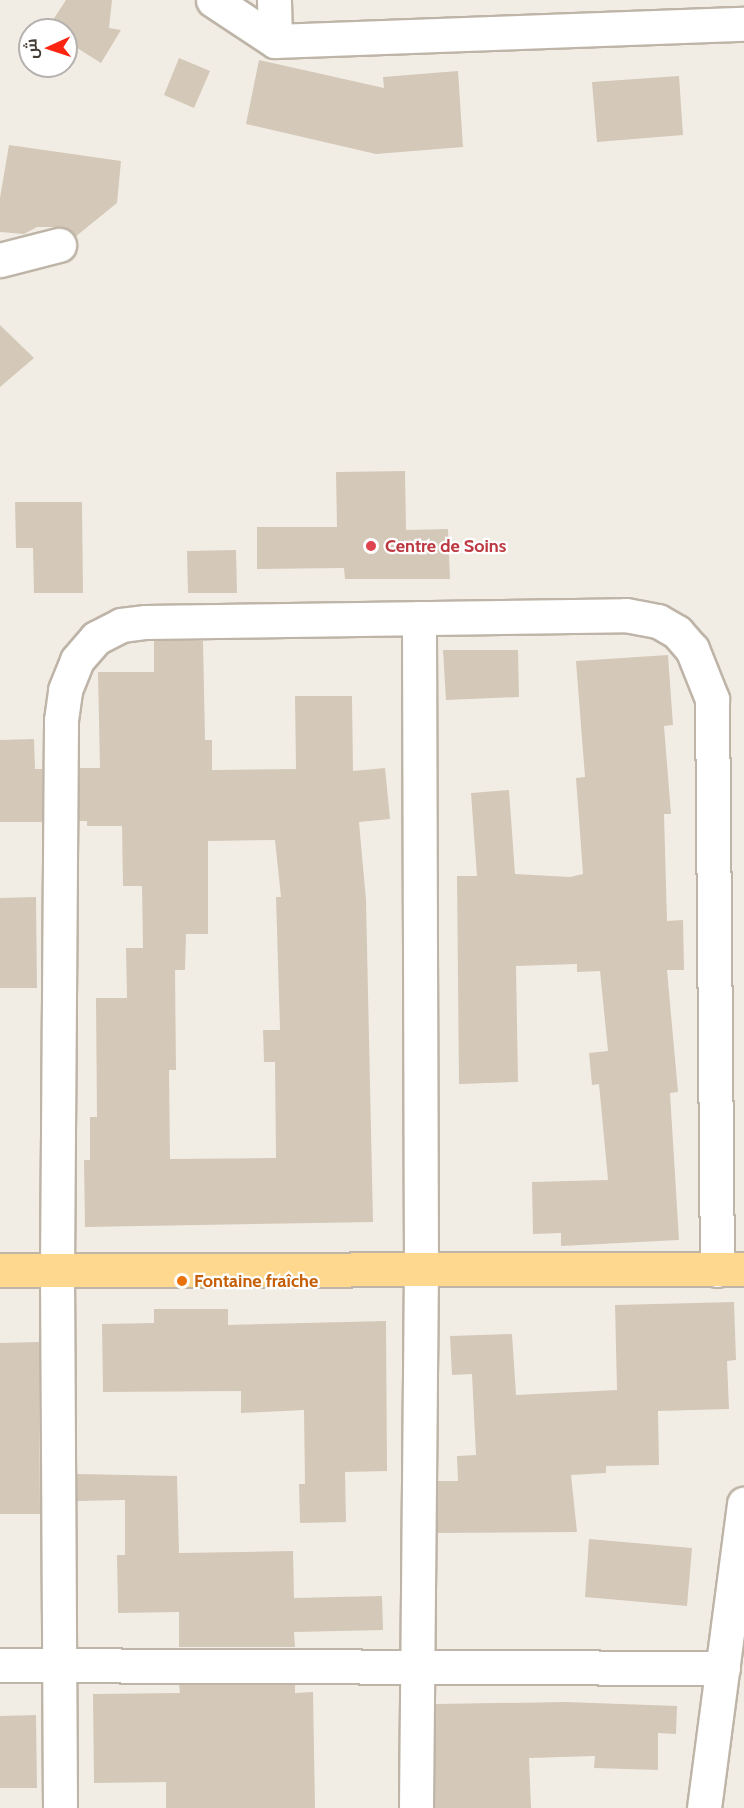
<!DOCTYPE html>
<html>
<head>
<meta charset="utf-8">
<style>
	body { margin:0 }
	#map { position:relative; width:744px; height:1808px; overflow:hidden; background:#f2ede4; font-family:Cabin,Cairo,sans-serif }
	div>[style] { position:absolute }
	.building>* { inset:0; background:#d4c8b9 }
	.roads { filter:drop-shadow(2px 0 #beb4a7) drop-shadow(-2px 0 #beb4a7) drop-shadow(0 2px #beb4a7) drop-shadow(0 -2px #beb4a7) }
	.minor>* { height:33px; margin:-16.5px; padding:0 16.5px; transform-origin:16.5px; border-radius:16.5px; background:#fff }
	.major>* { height:33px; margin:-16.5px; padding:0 16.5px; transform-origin:16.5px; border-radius:16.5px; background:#ffd890 }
	.dots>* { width:16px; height:16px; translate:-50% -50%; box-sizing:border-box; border:3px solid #fff; border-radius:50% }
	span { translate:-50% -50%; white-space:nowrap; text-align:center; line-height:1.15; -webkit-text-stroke:4.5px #fff; paint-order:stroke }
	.health-label { font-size:18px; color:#be3a42; font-weight:700 }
	.left { translate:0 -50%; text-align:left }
	.food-label { font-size:18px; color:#c56008; font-weight:700 }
	.north { position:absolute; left:18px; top:18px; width:60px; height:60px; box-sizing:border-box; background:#fff; border:2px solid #b4b1ae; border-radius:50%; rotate:267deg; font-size:16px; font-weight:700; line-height:24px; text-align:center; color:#443d34 }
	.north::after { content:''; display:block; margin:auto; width:21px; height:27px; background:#fc2511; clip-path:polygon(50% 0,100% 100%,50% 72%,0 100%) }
</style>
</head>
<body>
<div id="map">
	<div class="building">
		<i style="clip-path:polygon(66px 0,112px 0,109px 28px,121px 30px,101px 63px,66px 41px,66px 30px,47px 29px)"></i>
		<i style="clip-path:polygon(179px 58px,210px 71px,194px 108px,164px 95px)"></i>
		<i style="clip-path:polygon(259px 60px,384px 88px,383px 77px,458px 71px,463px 147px,376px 154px,246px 124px)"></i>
		<i style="clip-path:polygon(679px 76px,683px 135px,597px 142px,592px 82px)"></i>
		<i style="clip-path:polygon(9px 145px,121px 161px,117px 203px,75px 237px,64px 227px,37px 227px,24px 234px,0 232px,0 198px)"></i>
		<i style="clip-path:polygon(0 325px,34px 358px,0 387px)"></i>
		<i style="clip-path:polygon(405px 471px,406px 530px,448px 529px,450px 579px,345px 579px,344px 568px,257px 569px,257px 527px,337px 527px,336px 472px)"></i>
		<i style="clip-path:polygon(15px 502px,82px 502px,83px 593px,34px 593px,33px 548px,16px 548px)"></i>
		<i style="clip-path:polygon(236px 550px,237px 593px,188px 593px,187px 551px)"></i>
		<i style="clip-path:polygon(evenodd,154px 641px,203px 641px,205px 740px,212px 740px,212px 770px,296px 769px,295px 696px,352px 696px,353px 771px,385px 768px,390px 819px,359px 822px,366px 900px,373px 1222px,85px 1227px,84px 1160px,90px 1160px,90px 1117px,97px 1117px,96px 998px,127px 998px,126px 948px,143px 948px,142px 886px,123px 886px,122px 826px,87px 826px,87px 821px,79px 821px,79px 768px,100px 768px,98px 672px,154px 672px,154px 641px,275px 840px,281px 897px,276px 897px,280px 1030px,263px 1030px,264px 1062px,275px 1062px,276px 1158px,170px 1159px,169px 1070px,176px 1070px,175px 970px,185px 970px,186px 934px,208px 934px,208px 841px,275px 840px)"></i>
		<i style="clip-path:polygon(443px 650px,518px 650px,519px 697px,446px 700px)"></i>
		<i style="clip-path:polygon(668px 655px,673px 725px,664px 726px,671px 814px,664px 814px,667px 921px,683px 920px,684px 970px,667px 970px,678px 1092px,670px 1093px,679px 1240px,561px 1246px,561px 1233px,533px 1234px,532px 1182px,608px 1180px,599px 1084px,592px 1085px,589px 1053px,608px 1051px,600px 971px,577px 972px,577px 964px,516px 966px,518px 1082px,459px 1084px,457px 876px,477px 876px,471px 793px,509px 790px,515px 874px,570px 877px,583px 874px,576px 778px,585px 777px,576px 661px)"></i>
		<i style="clip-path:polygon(34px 739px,35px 769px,42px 769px,42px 822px,0 822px,0 740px)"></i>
		<i style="clip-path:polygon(36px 897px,37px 988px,0 988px,0 898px)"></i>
		<i style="clip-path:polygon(734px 1302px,736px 1360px,727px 1361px,729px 1409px,658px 1411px,659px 1465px,606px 1466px,606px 1473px,571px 1475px,577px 1532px,437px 1533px,438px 1481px,458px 1481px,457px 1456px,476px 1455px,472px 1374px,452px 1375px,450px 1336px,512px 1334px,516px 1395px,617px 1390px,615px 1305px)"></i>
		<i style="clip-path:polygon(154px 1309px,228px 1309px,228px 1325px,386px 1321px,387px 1471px,345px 1472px,346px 1522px,300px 1523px,299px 1484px,305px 1484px,304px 1410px,241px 1413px,241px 1391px,103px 1392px,102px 1324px,154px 1323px)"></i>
		<i style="clip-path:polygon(39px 1342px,40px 1514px,0 1514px,0 1343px)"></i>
		<i style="clip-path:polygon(77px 1474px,177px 1476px,179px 1553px,293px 1551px,294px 1598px,382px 1596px,383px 1630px,294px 1632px,295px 1647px,179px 1647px,179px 1612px,118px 1613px,117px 1555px,125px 1555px,125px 1500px,77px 1501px)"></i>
		<i style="clip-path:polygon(589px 1539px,692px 1548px,687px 1606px,585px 1597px)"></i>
		<i style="clip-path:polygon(179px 1684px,295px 1685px,295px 1693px,313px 1692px,315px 1808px,166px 1808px,166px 1782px,94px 1783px,93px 1694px,180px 1693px)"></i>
		<i style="clip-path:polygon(566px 1702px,677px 1706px,676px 1734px,658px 1733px,658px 1770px,594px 1768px,595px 1756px,529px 1758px,531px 1808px,435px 1808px,436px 1704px)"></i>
		<i style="clip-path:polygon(36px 1715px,37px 1788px,0 1788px,0 1716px)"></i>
	</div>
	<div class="roads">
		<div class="minor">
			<i style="left:213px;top:0;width:74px;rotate:33.5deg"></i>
			<i style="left:275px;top:41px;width:469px;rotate:-2.1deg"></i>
			<i style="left:274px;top:0;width:41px;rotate:88.6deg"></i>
			<i style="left:0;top:260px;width:61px;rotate:-14.3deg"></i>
			<i style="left:0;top:1665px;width:723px;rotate:0.24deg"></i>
			<i style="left:60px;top:1808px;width:538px;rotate:-90.32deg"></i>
			<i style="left:57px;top:1270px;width:550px;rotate:-89.58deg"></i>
			<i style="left:61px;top:720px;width:30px;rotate:-82deg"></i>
			<i style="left:65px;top:690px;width:32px;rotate:-68deg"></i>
			<i style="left:77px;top:660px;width:29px;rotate:-49deg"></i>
			<i style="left:96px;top:638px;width:28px;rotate:-27deg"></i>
			<i style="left:121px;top:625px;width:25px;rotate:-7deg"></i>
			<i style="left:146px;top:622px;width:480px;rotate:-0.8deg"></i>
			<i style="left:626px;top:615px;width:33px;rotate:11deg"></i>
			<i style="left:658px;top:621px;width:22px;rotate:30deg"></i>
			<i style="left:677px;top:632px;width:23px;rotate:49deg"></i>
			<i style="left:692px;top:649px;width:54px;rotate:68.2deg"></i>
			<i style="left:712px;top:699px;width:571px;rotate:89.5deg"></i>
			<i style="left:416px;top:1808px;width:540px;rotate:-89.47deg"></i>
			<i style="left:421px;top:1268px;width:650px;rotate:-90.18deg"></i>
			<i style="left:704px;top:1808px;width:307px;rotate:-82.5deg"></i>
		</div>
		<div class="major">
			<i style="left:0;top:1270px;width:744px;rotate:-0.08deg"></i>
		</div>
	</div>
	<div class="dots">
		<i style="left:371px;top:546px;background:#e0444e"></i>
		<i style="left:182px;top:1281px;background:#e8710a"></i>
	</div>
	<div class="health-label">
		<span class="left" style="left:385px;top:546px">Centre de Soins</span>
	</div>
	<div class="food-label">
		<span class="left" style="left:194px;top:1281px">Fontaine fraîche</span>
	</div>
	<div class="north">ش</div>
</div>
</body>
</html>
